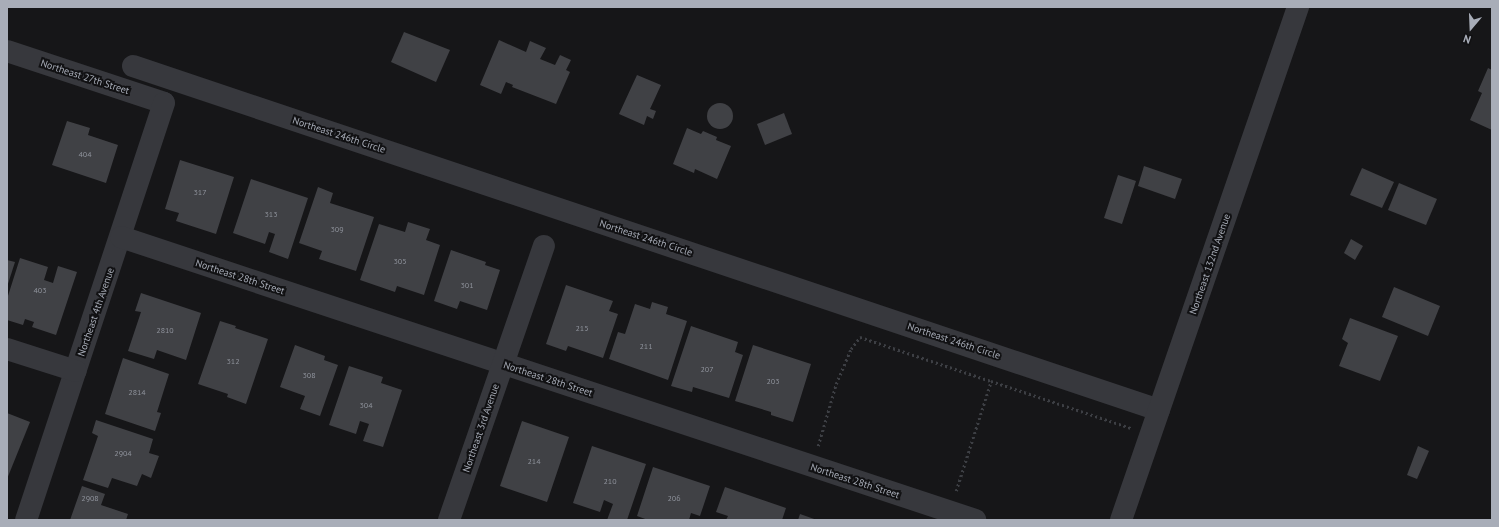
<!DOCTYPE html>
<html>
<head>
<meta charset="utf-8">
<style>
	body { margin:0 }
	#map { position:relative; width:1499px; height:527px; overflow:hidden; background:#161618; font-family:"PT Sans",sans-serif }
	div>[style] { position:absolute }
	.building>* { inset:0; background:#404145 }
	.round { border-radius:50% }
	.path>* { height:2.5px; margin-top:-1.25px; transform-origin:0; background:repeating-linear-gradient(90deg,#3d3f44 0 2px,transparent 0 5px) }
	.minor>* { height:22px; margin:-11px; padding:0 11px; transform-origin:11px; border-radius:11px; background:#37383d }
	span { translate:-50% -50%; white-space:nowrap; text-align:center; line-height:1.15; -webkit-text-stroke:4px #111113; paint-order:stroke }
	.number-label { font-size:8px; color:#8e929b }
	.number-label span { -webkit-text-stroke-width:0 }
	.street-label { font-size:10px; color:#a8adb8 }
	.frame { position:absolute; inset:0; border:8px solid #a8adb8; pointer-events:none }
	.north { position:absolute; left:1451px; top:8px; width:40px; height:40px; -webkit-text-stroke:3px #111113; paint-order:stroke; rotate:199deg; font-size:11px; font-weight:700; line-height:16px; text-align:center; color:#a8adb8 }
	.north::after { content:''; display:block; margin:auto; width:14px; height:18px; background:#a8adb8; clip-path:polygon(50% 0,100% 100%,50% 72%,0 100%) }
</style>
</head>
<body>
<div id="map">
	<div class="building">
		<i style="clip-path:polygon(404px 32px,450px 50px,436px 82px,391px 62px)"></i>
		<i style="clip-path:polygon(499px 40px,526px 52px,530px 41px,546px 48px,540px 59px,555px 65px,560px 55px,571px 60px,566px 70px,570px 72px,556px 104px,512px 87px,513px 85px,506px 82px,501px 94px,480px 85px)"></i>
		<i style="clip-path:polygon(1488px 68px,1492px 70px,1492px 130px,1470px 120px,1482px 93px,1478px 91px)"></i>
		<i style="clip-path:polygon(637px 75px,661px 85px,650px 109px,656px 111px,653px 119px,647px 116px,644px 125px,619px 114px)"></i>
		<i class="round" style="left:707px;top:103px;width:26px;height:26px"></i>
		<i style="clip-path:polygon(784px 113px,792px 134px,765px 145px,757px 124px)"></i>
		<i style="clip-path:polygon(67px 121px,90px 128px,88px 135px,118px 145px,106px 183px,52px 165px)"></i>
		<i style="clip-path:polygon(687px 128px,701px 134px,703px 131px,717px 137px,716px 140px,731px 146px,717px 179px,695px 169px,694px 173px,673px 164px)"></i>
		<i style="clip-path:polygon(180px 160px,234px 177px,216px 234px,176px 221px,179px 213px,165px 209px)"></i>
		<i style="clip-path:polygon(1144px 166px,1182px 179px,1175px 199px,1138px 186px)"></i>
		<i style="clip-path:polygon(1362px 168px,1394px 182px,1382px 208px,1350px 195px)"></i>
		<i style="clip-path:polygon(1118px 175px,1136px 181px,1122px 224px,1104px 218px)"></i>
		<i style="clip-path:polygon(251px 179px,308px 198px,288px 259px,269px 252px,275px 234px,269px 232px,265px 244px,233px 233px)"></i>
		<i style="clip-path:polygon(1399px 183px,1437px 199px,1426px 225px,1388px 210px)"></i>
		<i style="clip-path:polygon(318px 187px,333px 193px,330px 203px,374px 217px,356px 271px,319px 259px,322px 251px,299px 243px)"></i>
		<i style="clip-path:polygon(408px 222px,430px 229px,426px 240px,440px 245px,424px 295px,397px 286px,395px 292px,360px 280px,379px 224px,405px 232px)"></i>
		<i style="clip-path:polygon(1351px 239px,1363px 246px,1355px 260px,1344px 253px)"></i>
		<i style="clip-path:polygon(451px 250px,486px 262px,485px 265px,500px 270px,487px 310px,460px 301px,457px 309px,434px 301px)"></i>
		<i style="clip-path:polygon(20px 258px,48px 267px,44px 280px,53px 283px,58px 266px,77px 272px,56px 335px,32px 327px,34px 322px,25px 319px,23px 325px,7px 320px,7px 299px)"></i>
		<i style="clip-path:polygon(7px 260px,15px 262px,7px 287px)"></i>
		<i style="clip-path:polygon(566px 285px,613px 301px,609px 311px,618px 314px,603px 358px,568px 346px,566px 351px,546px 344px)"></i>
		<i style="clip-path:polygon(1394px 287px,1440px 306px,1428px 336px,1382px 317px)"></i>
		<i style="clip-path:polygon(141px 293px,201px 313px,186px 360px,157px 350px,154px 359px,128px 351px,141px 312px,135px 311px)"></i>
		<i style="clip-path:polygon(652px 302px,668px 307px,666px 314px,687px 321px,668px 380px,609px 359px,618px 332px,625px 334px,635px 304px,650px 309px)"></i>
		<i style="clip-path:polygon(1350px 318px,1398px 336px,1380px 381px,1339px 366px,1348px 343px,1342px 339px)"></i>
		<i style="clip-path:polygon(220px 321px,236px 326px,235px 328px,268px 339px,246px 404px,227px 397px,228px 394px,198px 384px)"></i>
		<i style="clip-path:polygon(691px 326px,738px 342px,735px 352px,743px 355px,729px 398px,693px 387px,692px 392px,671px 386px)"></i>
		<i style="clip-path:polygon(295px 345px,325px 356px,324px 360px,338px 365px,320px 416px,300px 409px,305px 396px,280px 387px)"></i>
		<i style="clip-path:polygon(753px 345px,811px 364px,793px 422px,771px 415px,771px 412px,735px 401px)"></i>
		<i style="clip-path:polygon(123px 358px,169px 374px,157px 412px,161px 413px,155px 431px,105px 414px)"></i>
		<i style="clip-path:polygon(349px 366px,383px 377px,381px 383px,402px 390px,383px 447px,363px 441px,369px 424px,360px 421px,356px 434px,329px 425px)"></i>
		<i style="clip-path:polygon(7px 413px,30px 422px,7px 479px)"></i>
		<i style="clip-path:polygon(96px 420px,153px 439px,149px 453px,159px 456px,151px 478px,142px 474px,137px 486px,112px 478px,108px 488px,83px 480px,98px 436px,92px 433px)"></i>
		<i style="clip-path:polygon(522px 421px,569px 437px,547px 502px,500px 486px)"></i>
		<i style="clip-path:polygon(592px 446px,646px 464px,627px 520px,607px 520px,613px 504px,604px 500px,600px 512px,573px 503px)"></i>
		<i style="clip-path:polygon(1418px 446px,1429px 451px,1417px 479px,1407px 475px)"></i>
		<i style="clip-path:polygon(653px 467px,710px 486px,700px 516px,691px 513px,689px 520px,648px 520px,637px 516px)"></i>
		<i style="clip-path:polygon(82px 486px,105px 494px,101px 505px,128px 514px,126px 520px,70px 520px)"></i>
		<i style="clip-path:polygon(725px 487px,786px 508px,782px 520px,726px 520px,728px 516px,716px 512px)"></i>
		<i style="clip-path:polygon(800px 514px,817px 520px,798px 520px)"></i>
	</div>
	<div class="path">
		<i style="left:818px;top:446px;width:65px;rotate:-73.8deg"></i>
		<i style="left:836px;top:384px;width:38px;rotate:-67deg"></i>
		<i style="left:851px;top:349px;width:15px;rotate:-53deg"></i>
		<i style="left:860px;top:337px;width:138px;rotate:18.6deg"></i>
		<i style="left:956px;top:491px;width:115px;rotate:-72.3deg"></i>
		<i style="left:991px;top:381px;width:148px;rotate:18.6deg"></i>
	</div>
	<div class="minor">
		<i style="left:7px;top:51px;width:165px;rotate:18.3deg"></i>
		<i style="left:164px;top:103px;width:439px;rotate:108.3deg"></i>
		<i style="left:133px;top:66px;width:1082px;rotate:18.54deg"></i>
		<i style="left:121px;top:237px;width:900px;rotate:18.33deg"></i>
		<i style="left:7px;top:349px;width:72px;rotate:17.7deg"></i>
		<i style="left:449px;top:520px;width:290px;rotate:-70.9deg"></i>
		<i style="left:1121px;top:520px;width:543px;rotate:-70.96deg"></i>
	</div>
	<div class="number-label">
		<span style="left:85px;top:155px">404</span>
		<span style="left:200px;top:193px">317</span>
		<span style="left:271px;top:215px">313</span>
		<span style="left:337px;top:230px">309</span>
		<span style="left:400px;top:262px">305</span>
		<span style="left:467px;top:286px">301</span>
		<span style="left:40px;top:291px">403</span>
		<span style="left:582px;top:329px">215</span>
		<span style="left:165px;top:331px">2810</span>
		<span style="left:646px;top:347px">211</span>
		<span style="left:233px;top:362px">312</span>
		<span style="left:707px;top:370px">207</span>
		<span style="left:309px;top:376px">308</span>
		<span style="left:773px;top:382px">203</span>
		<span style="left:137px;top:393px">2814</span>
		<span style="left:366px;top:406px">304</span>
		<span style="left:123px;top:454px">2904</span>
		<span style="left:534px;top:462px">214</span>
		<span style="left:610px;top:482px">210</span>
		<span style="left:90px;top:499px">2908</span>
		<span style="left:674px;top:499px">206</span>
	</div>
	<div class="street-label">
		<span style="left:85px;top:77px;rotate:18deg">Northeast 27th Street</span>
		<span style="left:339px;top:135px;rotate:18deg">Northeast 246th Circle</span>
		<span style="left:646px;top:238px;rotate:18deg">Northeast 246th Circle</span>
		<span style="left:1210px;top:264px;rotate:-71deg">Northeast 132nd Avenue</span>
		<span style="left:240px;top:277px;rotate:18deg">Northeast 28th Street</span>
		<span style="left:96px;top:312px;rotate:-71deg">Northeast 4th Avenue</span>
		<span style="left:954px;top:341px;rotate:18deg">Northeast 246th Circle</span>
		<span style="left:548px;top:379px;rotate:18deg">Northeast 28th Street</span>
		<span style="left:481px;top:428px;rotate:-71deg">Northeast 3rd Avenue</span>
		<span style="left:855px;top:481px;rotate:18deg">Northeast 28th Street</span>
	</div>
	<div class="frame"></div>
	<div class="north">N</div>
</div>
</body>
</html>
